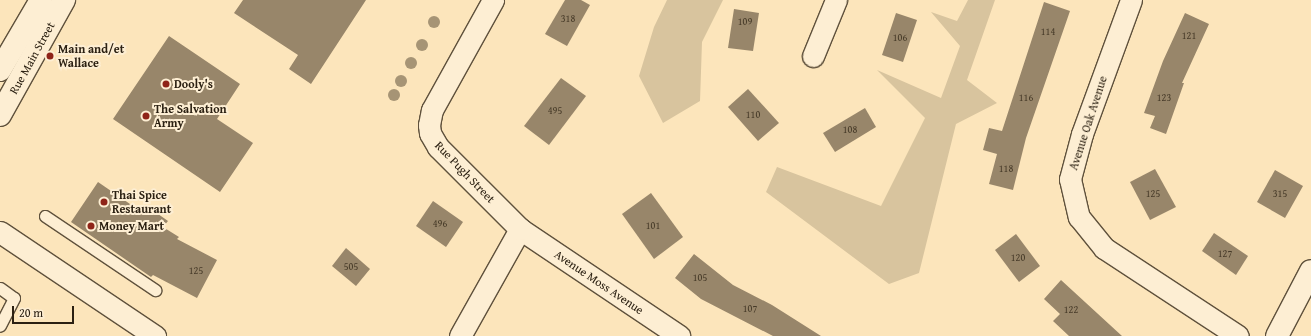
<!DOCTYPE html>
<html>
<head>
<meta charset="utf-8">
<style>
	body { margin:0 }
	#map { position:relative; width:1311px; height:336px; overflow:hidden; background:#fce5bb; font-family:"Gentium Book Plus",serif }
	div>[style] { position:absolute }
	.green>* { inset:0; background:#d8c49e }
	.building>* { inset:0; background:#98866a }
	.roads { filter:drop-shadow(1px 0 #5f513c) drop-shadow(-1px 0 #5f513c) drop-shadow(0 1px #5f513c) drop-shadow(0 -1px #5f513c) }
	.lane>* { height:11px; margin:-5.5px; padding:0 5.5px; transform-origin:5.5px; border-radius:5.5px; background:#fdeed3 }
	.street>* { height:21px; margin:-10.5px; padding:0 10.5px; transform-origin:10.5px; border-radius:10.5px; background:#fdeed3 }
	.secondary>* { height:22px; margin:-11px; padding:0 11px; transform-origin:11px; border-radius:11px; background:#fdeed3 }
	.trees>* { width:12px; height:12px; margin:-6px; border-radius:50%; background:#a69475 }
	.dots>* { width:11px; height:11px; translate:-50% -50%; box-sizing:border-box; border:2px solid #fdeed3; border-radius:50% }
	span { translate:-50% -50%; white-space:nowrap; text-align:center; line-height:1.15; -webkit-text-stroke:4px #fdeed3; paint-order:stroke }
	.number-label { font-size:10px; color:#463a28 }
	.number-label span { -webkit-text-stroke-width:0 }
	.poi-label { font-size:12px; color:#2b2012; font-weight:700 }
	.left { translate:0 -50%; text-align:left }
	.street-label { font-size:12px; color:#2b2012 }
	.scale { position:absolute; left:12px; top:306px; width:62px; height:18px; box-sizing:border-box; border:2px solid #2b2012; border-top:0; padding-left:5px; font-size:12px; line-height:14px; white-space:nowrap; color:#2b2012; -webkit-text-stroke:3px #fdeed3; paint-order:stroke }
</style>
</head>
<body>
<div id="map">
	<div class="green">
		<i style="clip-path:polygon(667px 0,723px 0,702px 42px,700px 101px,663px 123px,639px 76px,654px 27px)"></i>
		<i style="clip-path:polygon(968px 0,995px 0,967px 80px,997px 103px,956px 124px,919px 273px,889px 284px,766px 192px,777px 167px,881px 206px,925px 118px,877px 70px,941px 98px,960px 46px,931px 12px,957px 21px)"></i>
	</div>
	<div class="building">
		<i style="clip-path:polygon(243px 0,366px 0,311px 84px,289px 69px,298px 55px,234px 13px)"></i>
		<i style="clip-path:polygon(565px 0,581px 0,590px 5px,567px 46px,545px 34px)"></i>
		<i style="clip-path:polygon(1044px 2px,1070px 11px,1026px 138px,1013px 190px,989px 184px,997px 154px,983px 150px,989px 128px,1002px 131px)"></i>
		<i style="clip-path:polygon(734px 9px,759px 13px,753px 51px,728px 48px)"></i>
		<i style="clip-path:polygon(896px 13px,917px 20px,903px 62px,882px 55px)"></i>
		<i style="clip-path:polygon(1185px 13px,1209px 24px,1182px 83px,1184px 83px,1166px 134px,1150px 128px,1155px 116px,1144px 113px,1163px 61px)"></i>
		<i style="clip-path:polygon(169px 36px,240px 84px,217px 119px,253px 143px,220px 192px,113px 119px)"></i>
		<i style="clip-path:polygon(561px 78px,586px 96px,549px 145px,524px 126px)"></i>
		<i style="clip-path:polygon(748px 89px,779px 123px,758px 141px,728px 107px)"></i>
		<i style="clip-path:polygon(865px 108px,876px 127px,835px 152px,823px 133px)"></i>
		<i style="clip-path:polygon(1155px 169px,1176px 207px,1150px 220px,1130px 182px)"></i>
		<i style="clip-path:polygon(1275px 170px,1303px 186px,1285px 218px,1257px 202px)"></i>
		<i style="clip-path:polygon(98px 182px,146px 215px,151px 209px,168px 221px,163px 227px,179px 237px,177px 239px,217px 260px,197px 298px,153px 275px,151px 277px,71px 222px)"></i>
		<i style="clip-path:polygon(651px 193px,683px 237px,654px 259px,622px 214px)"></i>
		<i style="clip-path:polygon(433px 201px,463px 222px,446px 247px,416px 226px)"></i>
		<i style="clip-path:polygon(1214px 233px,1248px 256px,1236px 275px,1202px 251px)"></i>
		<i style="clip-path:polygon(1016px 234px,1040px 266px,1019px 282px,995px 250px)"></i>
		<i style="clip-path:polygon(346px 248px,370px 269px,356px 286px,332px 266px)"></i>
		<i style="clip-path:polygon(694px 254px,733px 285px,772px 305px,821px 336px,773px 336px,701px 299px,675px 278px)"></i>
		<i style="clip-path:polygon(1061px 280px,1122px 336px,1069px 336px,1053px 321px,1060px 314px,1044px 299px)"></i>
	</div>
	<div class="roads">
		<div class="lane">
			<i style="left:45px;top:216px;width:133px;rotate:33.9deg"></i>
			<i style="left:0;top:288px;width:17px;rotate:36deg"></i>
			<i style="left:14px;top:298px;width:31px;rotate:117deg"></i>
		</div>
		<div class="street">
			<i style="left:1131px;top:0;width:143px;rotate:110.1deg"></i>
			<i style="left:1082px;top:134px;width:47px;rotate:104.9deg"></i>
			<i style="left:1070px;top:179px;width:39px;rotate:77deg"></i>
			<i style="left:1079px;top:217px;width:40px;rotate:51deg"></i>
			<i style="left:1104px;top:248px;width:160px;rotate:33.3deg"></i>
			<i style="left:813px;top:56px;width:61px;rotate:-67.7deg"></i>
			<i style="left:520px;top:229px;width:192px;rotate:33.9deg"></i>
			<i style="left:0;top:232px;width:187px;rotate:33.9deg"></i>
			<i style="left:460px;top:336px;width:123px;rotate:-60.7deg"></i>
			<i style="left:520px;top:229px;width:116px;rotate:-135deg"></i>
			<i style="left:438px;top:147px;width:16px;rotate:-120deg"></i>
			<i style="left:430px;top:133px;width:8px;rotate:-97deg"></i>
			<i style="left:429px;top:125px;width:15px;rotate:-79deg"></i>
			<i style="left:432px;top:110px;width:126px;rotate:-61deg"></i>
		</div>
		<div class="secondary">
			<i style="left:0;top:70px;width:81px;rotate:-59.6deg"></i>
			<i style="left:0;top:115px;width:132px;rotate:-60.9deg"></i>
			<i style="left:1277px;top:336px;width:73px;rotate:-62.4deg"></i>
		</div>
	</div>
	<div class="trees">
		<i style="left:434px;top:22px"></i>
		<i style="left:422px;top:45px"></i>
		<i style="left:411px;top:63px"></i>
		<i style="left:401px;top:81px"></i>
		<i style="left:394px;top:95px"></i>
	</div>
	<div class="dots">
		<i style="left:50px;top:56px;background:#8f2418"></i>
		<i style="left:166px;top:84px;background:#8f2418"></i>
		<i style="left:146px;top:116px;background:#8f2418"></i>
		<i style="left:104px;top:202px;background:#8f2418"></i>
		<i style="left:91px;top:226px;background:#8f2418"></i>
	</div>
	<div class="number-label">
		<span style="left:568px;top:19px">318</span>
		<span style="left:745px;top:22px">109</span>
		<span style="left:1048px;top:32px">114</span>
		<span style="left:1189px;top:36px">121</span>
		<span style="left:900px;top:38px">106</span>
		<span style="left:1026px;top:98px">116</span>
		<span style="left:1164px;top:98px">123</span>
		<span style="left:555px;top:111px">495</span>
		<span style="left:753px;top:115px">110</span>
		<span style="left:850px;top:130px">108</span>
		<span style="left:1006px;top:169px">118</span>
		<span style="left:1153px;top:194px">125</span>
		<span style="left:1280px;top:194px">315</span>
		<span style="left:440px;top:224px">496</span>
		<span style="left:653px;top:226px">101</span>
		<span style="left:1225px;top:254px">127</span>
		<span style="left:1018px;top:258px">120</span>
		<span style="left:351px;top:267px">505</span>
		<span style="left:196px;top:271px">125</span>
		<span style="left:700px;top:278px">105</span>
		<span style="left:750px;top:309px">107</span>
		<span style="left:1071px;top:310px">122</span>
	</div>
	<div class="poi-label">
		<span class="left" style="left:58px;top:56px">Main and/et<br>Wallace</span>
		<span class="left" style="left:174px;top:84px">Dooly's</span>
		<span class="left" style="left:154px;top:116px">The Salvation<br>Army</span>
		<span class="left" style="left:112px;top:202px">Thai Spice<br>Restaurant</span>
		<span class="left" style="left:99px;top:226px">Money Mart</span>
	</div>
	<div class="street-label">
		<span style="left:32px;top:58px;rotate:-61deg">Rue Main Street</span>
		<span style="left:1088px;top:123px;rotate:-72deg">Avenue Oak Avenue</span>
		<span style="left:465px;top:172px;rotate:46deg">Rue Pugh Street</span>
		<span style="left:599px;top:282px;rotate:34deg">Avenue Moss Avenue</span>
	</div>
	<div class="scale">20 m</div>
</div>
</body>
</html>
